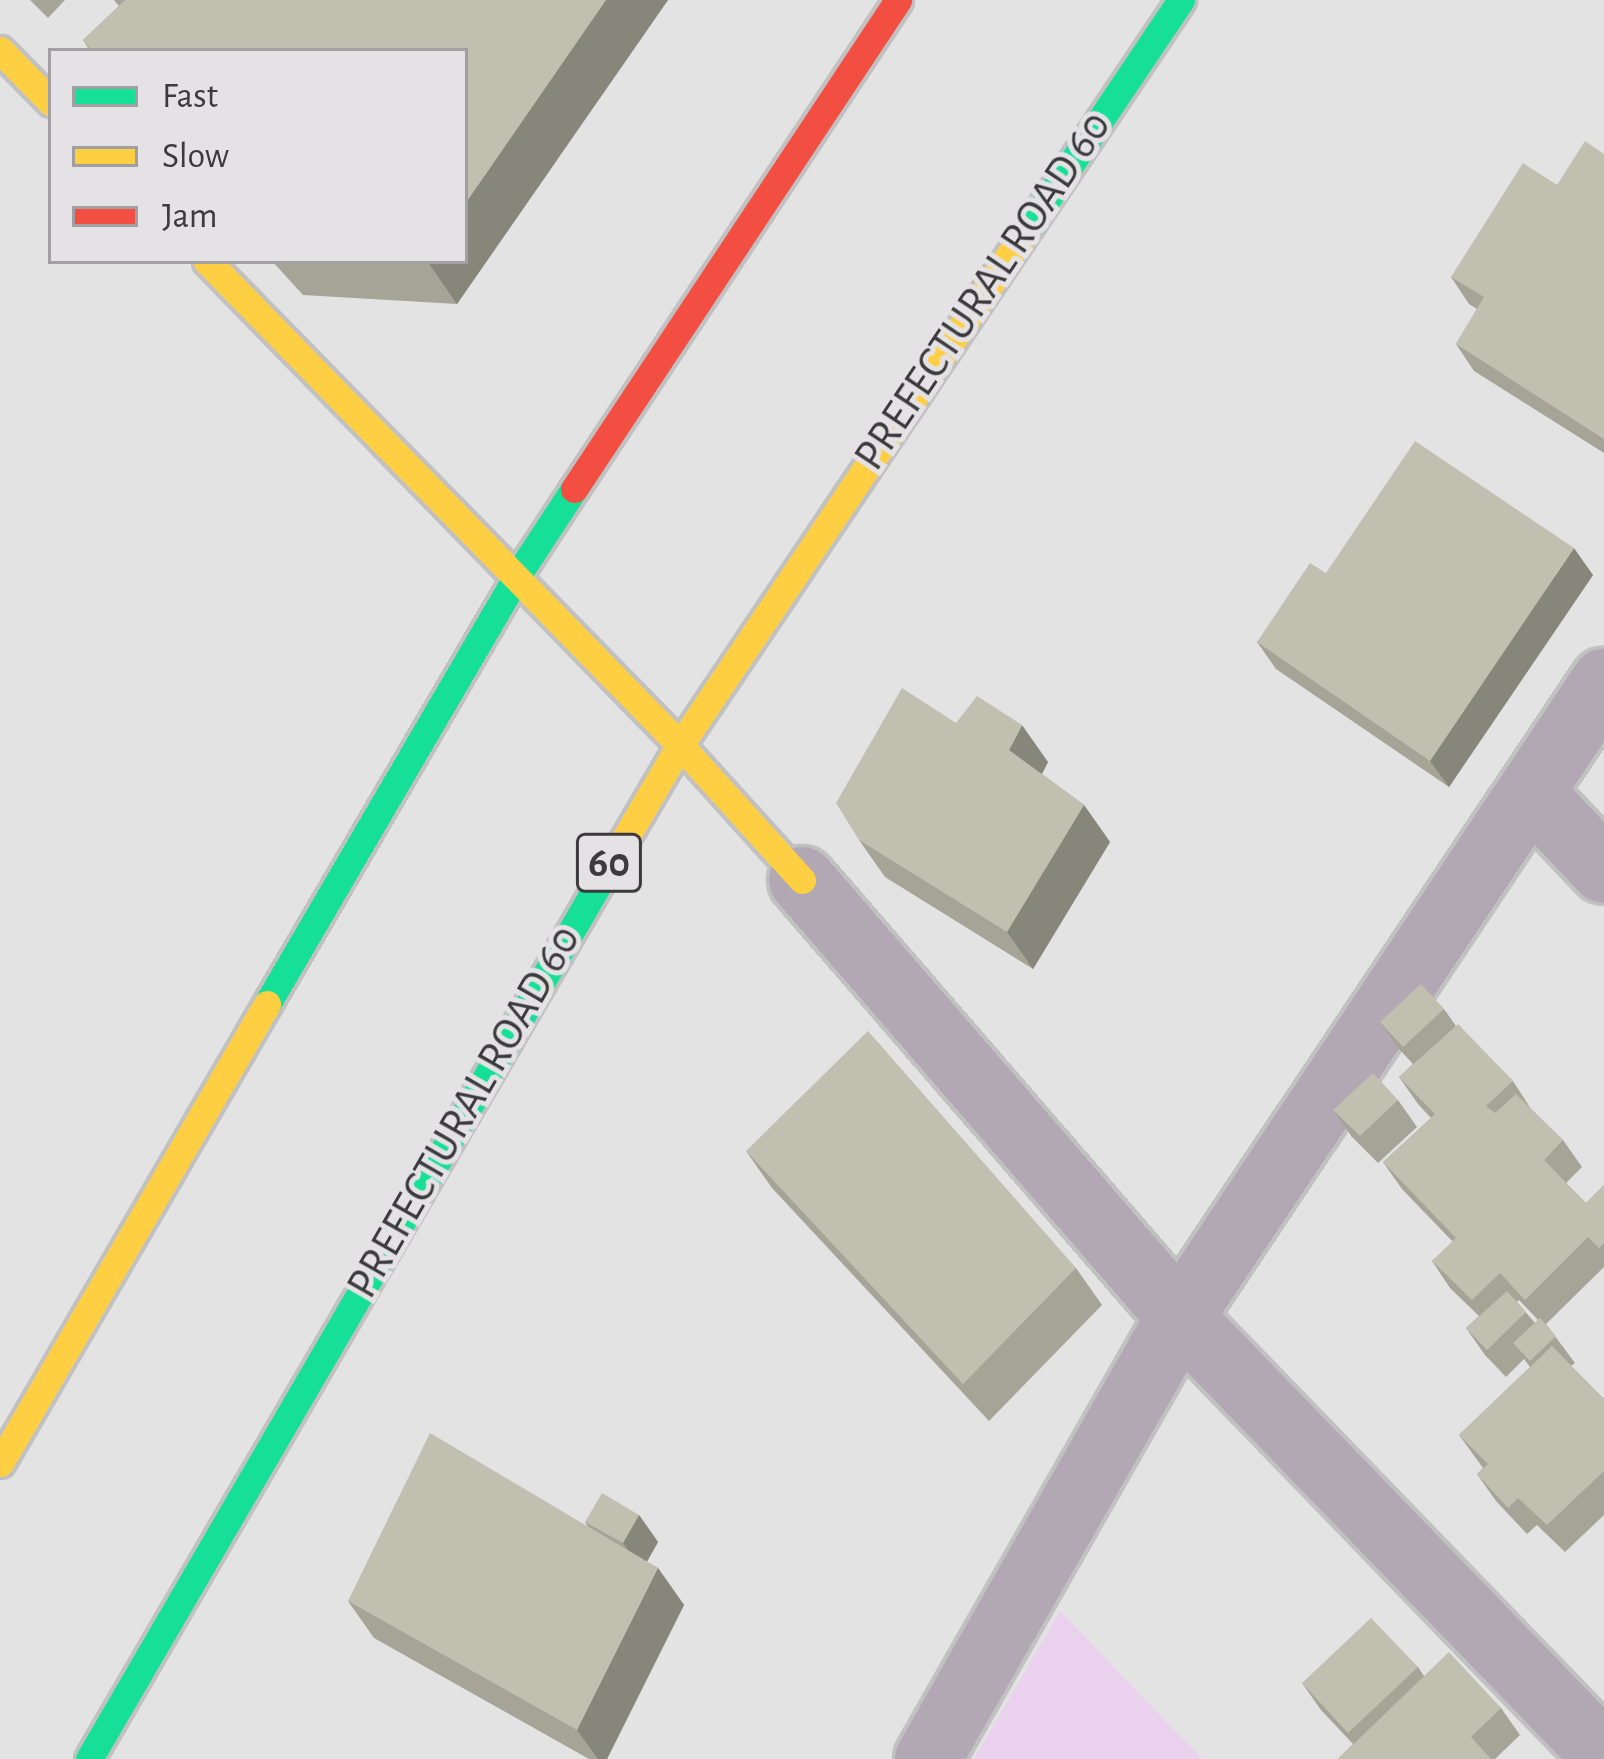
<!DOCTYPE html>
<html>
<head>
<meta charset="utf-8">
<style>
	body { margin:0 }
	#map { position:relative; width:1604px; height:1759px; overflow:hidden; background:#e3e3e3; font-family:"Alegreya Sans",sans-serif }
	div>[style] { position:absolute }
	.green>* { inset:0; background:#ead1ed }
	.roads { filter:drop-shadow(3px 0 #c2c1c2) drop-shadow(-3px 0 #c2c1c2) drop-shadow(0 3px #c2c1c2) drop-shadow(0 -3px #c2c1c2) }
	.street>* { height:66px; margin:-33px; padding:0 33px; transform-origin:33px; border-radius:33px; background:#b1a8b3 }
	.fast>* { height:27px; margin:-13.5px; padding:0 13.5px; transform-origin:13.5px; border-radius:13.5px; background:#16e098 }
	.slow>* { height:27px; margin:-13.5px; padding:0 13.5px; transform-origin:13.5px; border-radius:13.5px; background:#ffcf43 }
	.jam>* { height:27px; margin:-13.5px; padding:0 13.5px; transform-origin:13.5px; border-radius:13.5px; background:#f24e42 }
	.wall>* { inset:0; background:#a5a497 }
	.shaded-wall>* { inset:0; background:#86867b }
	.building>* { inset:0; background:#c0bfb0 }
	span { translate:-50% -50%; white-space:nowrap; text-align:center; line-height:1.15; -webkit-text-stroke:10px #e4e2e4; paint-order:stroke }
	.shield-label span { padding:3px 9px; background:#e4e2e4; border:3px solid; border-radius:9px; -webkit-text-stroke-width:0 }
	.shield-label { font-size:42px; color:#3c3b3c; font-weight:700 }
	.street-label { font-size:45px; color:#3c3b3c }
	.legend { position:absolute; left:48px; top:48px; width:420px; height:216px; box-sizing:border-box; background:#e4e2e4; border:3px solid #a19fa1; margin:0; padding:15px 21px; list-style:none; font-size:36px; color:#3c3b3c }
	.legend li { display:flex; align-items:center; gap:24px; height:60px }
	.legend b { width:60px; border:3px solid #a19fa1 }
</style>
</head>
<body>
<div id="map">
	<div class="green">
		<i style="clip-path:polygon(1060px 1611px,1202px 1759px,974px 1759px)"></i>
	</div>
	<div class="roads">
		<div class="street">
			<i style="left:1531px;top:793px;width:106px;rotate:46.5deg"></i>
			<i style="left:802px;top:880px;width:578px;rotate:49.14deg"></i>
			<i style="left:1180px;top:1317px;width:610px;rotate:45.93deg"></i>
			<i style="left:928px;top:1759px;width:509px;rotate:-60.31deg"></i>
			<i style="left:1180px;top:1317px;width:764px;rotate:-56.27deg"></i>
		</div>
		<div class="fast">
			<i style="left:1021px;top:238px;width:287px;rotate:-56.1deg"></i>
			<i style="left:267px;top:1004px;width:496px;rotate:-59.7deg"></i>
			<i style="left:517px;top:576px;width:104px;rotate:-56.8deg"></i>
			<i style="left:89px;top:1759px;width:1047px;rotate:-59.79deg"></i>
		</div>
		<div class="slow">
			<i style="left:0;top:50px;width:73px;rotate:45.6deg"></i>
			<i style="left:207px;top:261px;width:677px;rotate:45.66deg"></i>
			<i style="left:680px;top:745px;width:182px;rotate:47.9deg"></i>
			<i style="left:616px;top:854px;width:126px;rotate:-59.6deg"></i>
			<i style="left:680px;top:745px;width:611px;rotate:-56.08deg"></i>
			<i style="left:0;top:1463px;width:531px;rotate:-59.81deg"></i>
		</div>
		<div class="jam">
			<i style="left:574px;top:489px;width:587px;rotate:-56.47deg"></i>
		</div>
	</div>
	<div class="wall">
		<i style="clip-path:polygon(30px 0,65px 0,48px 18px)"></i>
		<i style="clip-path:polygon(114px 0,668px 0,457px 304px,303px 295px,272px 261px,465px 261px,465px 51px,90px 51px,83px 40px,119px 6px)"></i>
		<i style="clip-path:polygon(1604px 154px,1604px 453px,1474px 371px,1456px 344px,1477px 309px,1469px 304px,1451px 277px,1557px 185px)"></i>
		<i style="clip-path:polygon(1326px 573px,1593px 575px,1449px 787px,1276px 669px,1257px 642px)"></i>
		<i style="clip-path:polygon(956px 723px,1048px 762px,1042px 774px,1084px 805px,1110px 842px,1033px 969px,885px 877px,859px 840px)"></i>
		<i style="clip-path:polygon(evenodd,1444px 1009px,1456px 1026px,1513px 1081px,1531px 1109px,1563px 1140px,1582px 1167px,1566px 1183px,1586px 1203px,1604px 1185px,1604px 1267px,1546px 1324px,1575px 1363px,1571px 1366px,1604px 1399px,1604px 1515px,1565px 1552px,1537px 1525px,1527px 1534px,1496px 1501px,1477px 1474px,1483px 1468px,1459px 1435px,1530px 1367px,1524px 1359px,1506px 1377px,1485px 1355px,1466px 1328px,1479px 1316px,1450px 1288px,1432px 1261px,1453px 1242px,1402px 1189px,1383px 1162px,1431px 1118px,1418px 1104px,1399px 1077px,1413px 1064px,1399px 1049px,1380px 1022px,1444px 1009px,1519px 1300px,1538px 1320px,1535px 1323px,1517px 1302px,1519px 1300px)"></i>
		<i style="clip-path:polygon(1398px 1100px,1417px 1127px,1378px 1163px,1352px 1137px,1333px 1110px)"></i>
		<i style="clip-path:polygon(746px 1151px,1076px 1268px,1102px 1305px,989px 1421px,772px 1188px)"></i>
		<i style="clip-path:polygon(639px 1515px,658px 1542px,647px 1562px,658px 1568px,684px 1605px,607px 1759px,589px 1759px,374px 1638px,348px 1601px,588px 1527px,585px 1522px)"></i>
		<i style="clip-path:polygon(1418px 1667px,1424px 1676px,1501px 1708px,1520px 1735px,1495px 1759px,1338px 1759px,1353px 1744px,1321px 1710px,1302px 1683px)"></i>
	</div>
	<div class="shaded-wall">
		<i style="clip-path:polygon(606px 0,668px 0,457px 304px,427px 261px,465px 261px,465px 204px)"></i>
		<i style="clip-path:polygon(1574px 548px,1593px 575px,1449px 787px,1430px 761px)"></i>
		<i style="clip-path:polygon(1022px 725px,1048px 762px,1035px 787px,1009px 750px)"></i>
		<i style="clip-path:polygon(1084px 805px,1110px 842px,1033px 969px,1007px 932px)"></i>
		<i style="clip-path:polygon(639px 1515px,658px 1542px,642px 1570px,623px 1543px)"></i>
		<i style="clip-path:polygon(658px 1568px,684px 1605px,607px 1759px,598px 1759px,577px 1730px)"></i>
	</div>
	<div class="building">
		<i style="clip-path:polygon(125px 0,606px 0,465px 204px,465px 51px,92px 51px,83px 40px)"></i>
		<i style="clip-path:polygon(1585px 141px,1604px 154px,1604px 439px,1456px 344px,1484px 297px,1451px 277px,1523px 163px,1557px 185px)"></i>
		<i style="clip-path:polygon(1415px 441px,1574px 548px,1430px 761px,1257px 642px,1310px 563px,1326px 573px)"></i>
		<i style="clip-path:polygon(902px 688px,956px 723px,977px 696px,1022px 725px,1009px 750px,1084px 805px,1007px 932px,859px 840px,836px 803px)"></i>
		<i style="clip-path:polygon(1421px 984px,1444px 1009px,1403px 1047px,1380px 1022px)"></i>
		<i style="clip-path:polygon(1458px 1024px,1513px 1081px,1486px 1106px,1495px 1113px,1516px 1094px,1563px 1140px,1544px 1160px,1586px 1203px,1604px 1185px,1604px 1243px,1599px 1248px,1588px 1237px,1525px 1300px,1500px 1273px,1472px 1300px,1432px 1261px,1456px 1238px,1383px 1162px,1435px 1114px,1399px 1077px)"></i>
		<i style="clip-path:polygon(868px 1031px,1076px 1268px,963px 1384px,746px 1151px)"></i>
		<i style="clip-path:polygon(1373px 1073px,1398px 1100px,1360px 1136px,1333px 1110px)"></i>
		<i style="clip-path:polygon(1507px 1291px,1526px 1312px,1487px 1350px,1466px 1328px)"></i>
		<i style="clip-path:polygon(1540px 1318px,1556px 1336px,1530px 1361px,1513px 1343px)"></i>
		<i style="clip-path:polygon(1552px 1346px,1604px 1399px,1604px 1471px,1547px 1525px,1518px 1498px,1508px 1508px,1477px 1474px,1488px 1464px,1459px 1435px)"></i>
		<i style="clip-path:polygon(430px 1433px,658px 1568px,577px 1730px,348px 1601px)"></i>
		<i style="clip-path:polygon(602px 1493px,639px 1515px,623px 1543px,585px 1522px)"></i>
		<i style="clip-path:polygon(1371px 1618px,1418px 1667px,1348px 1733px,1302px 1683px)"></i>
		<i style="clip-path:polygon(1449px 1652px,1501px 1708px,1471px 1737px,1491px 1759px,1338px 1759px)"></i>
	</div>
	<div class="shield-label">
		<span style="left:609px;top:863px">60</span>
	</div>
	<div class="street-label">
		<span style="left:983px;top:291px;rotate:-56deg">PREFECTURAL ROAD 60</span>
		<span style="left:464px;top:1112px;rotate:-60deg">PREFECTURAL ROAD 60</span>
	</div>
	<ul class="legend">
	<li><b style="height:15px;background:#16e098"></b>Fast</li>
	<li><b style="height:15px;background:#ffcf43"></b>Slow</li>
	<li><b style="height:15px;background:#f24e42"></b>Jam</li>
	</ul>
</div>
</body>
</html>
